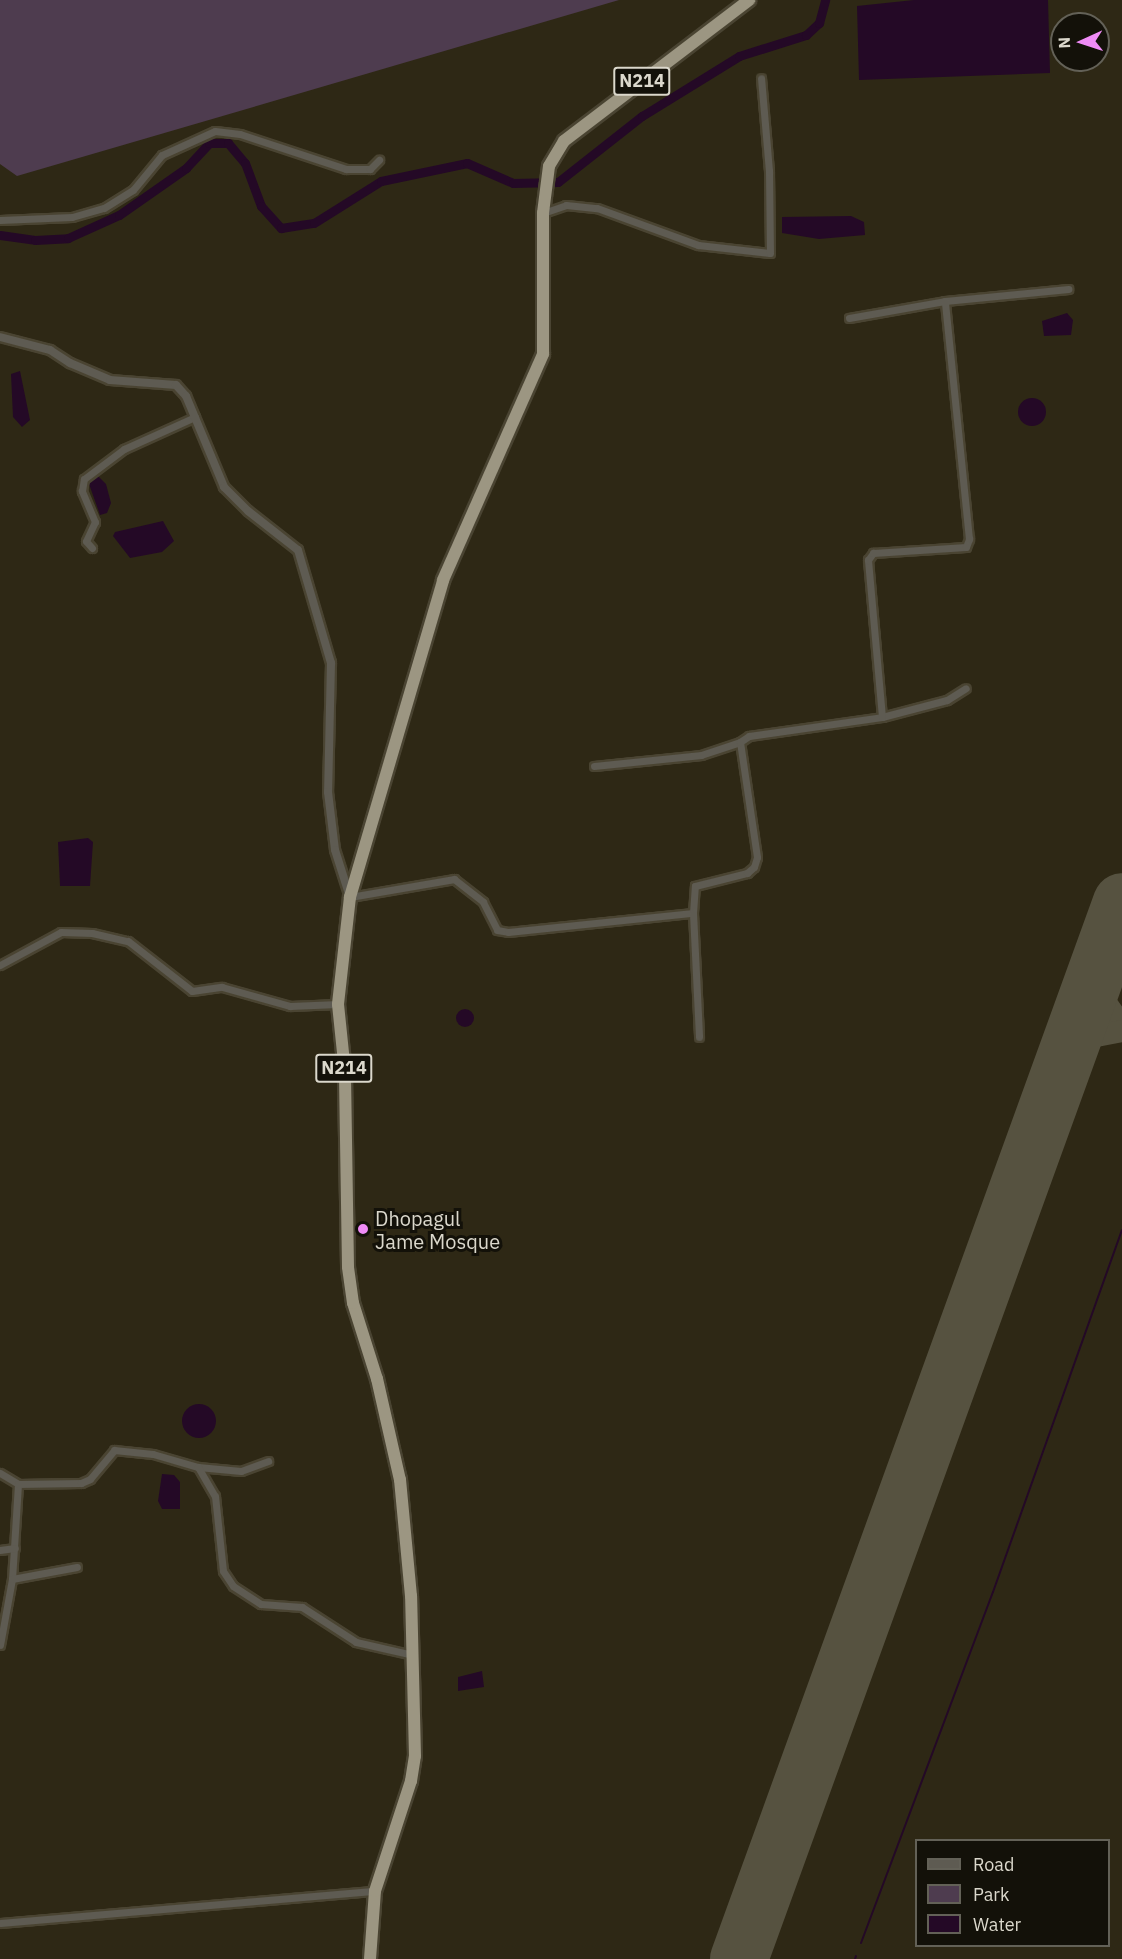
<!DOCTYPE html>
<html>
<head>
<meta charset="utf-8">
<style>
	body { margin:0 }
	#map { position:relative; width:1122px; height:1959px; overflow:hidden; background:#2e2815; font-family:"IBM Plex Sans",sans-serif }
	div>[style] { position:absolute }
	.green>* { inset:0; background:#4e3c4f }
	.water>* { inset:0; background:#240926 }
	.round { border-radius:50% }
	.stream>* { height:2px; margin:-1px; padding:0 1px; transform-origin:1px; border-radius:1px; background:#240926 }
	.canal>* { height:9px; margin:-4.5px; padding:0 4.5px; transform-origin:4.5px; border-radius:4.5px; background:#240926 }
	.taxiway>* { height:22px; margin:-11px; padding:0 11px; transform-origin:11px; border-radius:11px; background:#565240 }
	.runway>* { height:58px; margin:-29px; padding:0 29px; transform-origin:29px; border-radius:29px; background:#565240 }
	.roads { filter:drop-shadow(2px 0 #4a4432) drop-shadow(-2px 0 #4a4432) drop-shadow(0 2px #4a4432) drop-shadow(0 -2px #4a4432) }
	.minor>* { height:7px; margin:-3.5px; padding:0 3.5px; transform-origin:3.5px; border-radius:3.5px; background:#5e5b52 }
	.tertiary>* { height:8px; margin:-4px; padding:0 4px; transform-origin:4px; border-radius:4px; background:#5e5b52 }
	.trunk>* { height:12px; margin:-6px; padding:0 6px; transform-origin:6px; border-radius:6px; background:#9c9682 }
	.dots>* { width:16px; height:16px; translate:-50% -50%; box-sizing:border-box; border:3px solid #131109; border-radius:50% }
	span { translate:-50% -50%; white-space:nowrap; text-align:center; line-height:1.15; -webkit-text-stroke:6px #131109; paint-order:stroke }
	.shield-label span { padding:2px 4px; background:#131109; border:2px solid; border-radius:4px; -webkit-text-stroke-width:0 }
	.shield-label { font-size:18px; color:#dbd8cc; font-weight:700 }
	.poi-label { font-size:20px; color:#dbd8cc }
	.left { translate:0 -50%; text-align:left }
	.legend { position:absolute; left:915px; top:1839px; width:195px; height:108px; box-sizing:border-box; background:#131109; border:2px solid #636157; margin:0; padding:8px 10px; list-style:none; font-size:18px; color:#dbd8cc }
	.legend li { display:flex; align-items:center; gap:12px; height:30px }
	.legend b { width:30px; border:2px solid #636157 }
	.north { position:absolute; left:1050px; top:12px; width:60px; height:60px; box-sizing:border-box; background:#131109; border:2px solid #636157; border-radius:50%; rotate:267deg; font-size:16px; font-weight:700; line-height:24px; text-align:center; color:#dbd8cc }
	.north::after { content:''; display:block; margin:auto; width:21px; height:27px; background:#ef8bf6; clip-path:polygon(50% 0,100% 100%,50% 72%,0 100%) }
</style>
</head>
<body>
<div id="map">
	<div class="green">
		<i style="clip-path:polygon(0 0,619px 0,17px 176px,0 164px)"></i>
	</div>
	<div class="water">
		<i style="clip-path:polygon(914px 0,1048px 0,1050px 73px,859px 80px,857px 6px)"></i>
		<i style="clip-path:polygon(851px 216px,864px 222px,865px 235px,819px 239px,782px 233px,782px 217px)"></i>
		<i style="clip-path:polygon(1067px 313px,1073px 320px,1071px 335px,1044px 336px,1042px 321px)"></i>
		<i style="clip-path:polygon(20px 371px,30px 420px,22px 427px,13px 417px,11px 374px)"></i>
		<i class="round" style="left:1018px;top:398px;width:28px;height:28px"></i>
		<i style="clip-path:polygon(96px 474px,106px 484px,111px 503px,107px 513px,100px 515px,89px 484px)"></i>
		<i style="clip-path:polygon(163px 521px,174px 541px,162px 552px,130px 558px,113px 536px,115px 532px)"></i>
		<i style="clip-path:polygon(88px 838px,93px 842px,90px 886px,60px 886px,58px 842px)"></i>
		<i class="round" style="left:456px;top:1009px;width:18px;height:18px"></i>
		<i class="round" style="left:182px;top:1404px;width:34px;height:34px"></i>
		<i style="clip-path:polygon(162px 1474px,174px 1475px,180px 1482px,180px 1509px,162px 1509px,158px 1501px)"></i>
		<i style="clip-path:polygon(482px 1671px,484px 1687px,458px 1691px,458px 1677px)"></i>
	</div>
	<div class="stream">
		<i style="left:861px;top:1943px;width:375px;rotate:-69.4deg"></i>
		<i style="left:993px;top:1592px;width:384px;rotate:-70.4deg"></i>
		<i style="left:855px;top:1959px;width:3px;rotate:-72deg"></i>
	</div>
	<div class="canal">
		<i style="left:0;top:235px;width:35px;rotate:8deg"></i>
		<i style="left:35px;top:240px;width:33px;rotate:-3deg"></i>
		<i style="left:68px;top:238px;width:56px;rotate:-24.3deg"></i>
		<i style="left:119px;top:215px;width:82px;rotate:-35deg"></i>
		<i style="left:186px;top:168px;width:34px;rotate:-47deg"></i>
		<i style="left:209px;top:143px;width:19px"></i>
		<i style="left:228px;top:143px;width:26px;rotate:50deg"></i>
		<i style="left:245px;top:163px;width:46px;rotate:69.6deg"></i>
		<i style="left:261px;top:206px;width:30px;rotate:48deg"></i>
		<i style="left:281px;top:228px;width:33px;rotate:-9deg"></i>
		<i style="left:314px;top:223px;width:79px;rotate:-32.1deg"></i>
		<i style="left:381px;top:181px;width:88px;rotate:-11.8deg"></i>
		<i style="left:467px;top:163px;width:50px;rotate:23.5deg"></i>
		<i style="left:513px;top:183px;width:45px;rotate:-1.3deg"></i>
		<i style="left:558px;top:182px;width:107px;rotate:-38.2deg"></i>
		<i style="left:642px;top:116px;width:114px;rotate:-31.7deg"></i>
		<i style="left:739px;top:56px;width:70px;rotate:-17.4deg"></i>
		<i style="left:806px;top:35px;width:18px;rotate:-43deg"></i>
		<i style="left:819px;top:23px;width:24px;rotate:-75deg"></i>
	</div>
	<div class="taxiway">
		<i style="left:1097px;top:971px;width:30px;rotate:76deg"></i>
		<i style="left:1104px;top:1000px;width:32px;rotate:55deg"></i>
		<i style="left:1065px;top:1058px;width:29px;rotate:-44deg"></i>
		<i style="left:1086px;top:1038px;width:37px;rotate:-11deg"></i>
	</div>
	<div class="runway">
		<i style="left:739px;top:1959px;width:1124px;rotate:-70.08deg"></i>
	</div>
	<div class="roads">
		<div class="minor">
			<i style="left:543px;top:213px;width:24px;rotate:-19deg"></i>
			<i style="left:566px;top:205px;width:31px;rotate:6deg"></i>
			<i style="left:597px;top:208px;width:108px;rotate:20.1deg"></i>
			<i style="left:698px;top:245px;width:72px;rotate:6.3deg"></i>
			<i style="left:770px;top:253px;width:82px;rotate:-90.7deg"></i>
			<i style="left:769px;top:171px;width:93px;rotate:-94.9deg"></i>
			<i style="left:0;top:220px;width:72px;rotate:-2.4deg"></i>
			<i style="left:72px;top:217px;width:33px;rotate:-16deg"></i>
			<i style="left:104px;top:208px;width:34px;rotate:-32deg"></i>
			<i style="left:133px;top:190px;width:45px;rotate:-50.4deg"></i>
			<i style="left:162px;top:155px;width:58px;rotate:-24.4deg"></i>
			<i style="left:215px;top:131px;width:25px;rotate:7deg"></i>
			<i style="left:240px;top:134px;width:112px;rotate:18.3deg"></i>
			<i style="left:346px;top:169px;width:24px"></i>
			<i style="left:370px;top:169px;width:13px;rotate:-45deg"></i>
			<i style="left:849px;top:318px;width:97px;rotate:-10deg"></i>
			<i style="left:945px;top:301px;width:124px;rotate:-5.6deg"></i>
			<i style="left:92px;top:548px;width:9px;rotate:-131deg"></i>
			<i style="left:86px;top:541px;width:21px;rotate:-65deg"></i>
			<i style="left:95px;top:522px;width:34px;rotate:-113deg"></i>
			<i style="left:82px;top:491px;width:12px;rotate:-81deg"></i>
			<i style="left:84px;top:479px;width:50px;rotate:-36.9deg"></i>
			<i style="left:124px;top:449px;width:78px;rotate:-24.3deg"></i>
			<i style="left:882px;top:717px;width:67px;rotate:-14.7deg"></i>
			<i style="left:947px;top:700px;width:22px;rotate:-32deg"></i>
			<i style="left:594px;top:766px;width:108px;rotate:-5.9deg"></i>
			<i style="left:701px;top:755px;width:41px;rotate:-18.4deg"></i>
			<i style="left:350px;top:897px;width:106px;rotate:-9.8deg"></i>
			<i style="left:454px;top:879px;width:37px;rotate:38deg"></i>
			<i style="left:483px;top:902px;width:31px;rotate:63deg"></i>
			<i style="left:497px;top:930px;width:11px;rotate:10deg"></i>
			<i style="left:508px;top:932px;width:186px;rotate:-5.9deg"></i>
			<i style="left:693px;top:913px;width:27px;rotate:-86deg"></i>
			<i style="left:695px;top:886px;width:54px;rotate:-14deg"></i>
			<i style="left:747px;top:873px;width:9px;rotate:-41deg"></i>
			<i style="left:754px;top:867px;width:10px;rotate:-73deg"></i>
			<i style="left:757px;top:857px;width:116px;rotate:-98.4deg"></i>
			<i style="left:740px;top:742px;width:11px;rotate:-34deg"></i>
			<i style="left:749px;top:736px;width:134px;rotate:-8.1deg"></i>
			<i style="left:882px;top:717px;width:158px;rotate:-95.1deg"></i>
			<i style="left:868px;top:560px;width:9px;rotate:-54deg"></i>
			<i style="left:873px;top:553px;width:93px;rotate:-3.7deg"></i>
			<i style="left:966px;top:547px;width:9px;rotate:-69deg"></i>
			<i style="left:969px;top:539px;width:239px;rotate:-95.8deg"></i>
			<i style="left:693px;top:913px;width:124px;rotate:87.2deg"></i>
			<i style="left:0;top:965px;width:69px;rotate:-28.4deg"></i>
			<i style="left:61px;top:932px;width:31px;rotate:2deg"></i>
			<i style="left:92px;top:933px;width:37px;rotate:13deg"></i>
			<i style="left:128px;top:941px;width:81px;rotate:38deg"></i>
			<i style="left:192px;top:991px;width:30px;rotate:-8deg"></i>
			<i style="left:222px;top:987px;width:71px;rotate:15.6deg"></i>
			<i style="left:290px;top:1006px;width:48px;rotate:-2.4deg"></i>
			<i style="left:198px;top:1467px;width:43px;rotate:5.3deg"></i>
			<i style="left:241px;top:1471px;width:29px;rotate:-20deg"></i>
			<i style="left:0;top:1473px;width:21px;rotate:31deg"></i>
			<i style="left:18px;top:1484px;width:95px;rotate:93.6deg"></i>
			<i style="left:12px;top:1579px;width:67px;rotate:100.3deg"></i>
			<i style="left:18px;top:1484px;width:63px;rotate:-0.9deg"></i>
			<i style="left:81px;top:1483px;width:10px;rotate:-24deg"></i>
			<i style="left:90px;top:1479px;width:38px;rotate:-50deg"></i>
			<i style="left:114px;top:1450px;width:39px;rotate:6deg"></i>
			<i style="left:153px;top:1454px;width:47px;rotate:16.1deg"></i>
			<i style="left:198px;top:1467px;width:34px;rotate:60deg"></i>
			<i style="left:215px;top:1496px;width:75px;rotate:83.9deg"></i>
			<i style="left:223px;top:1571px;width:18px;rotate:56deg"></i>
			<i style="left:233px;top:1586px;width:33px;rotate:33deg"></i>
			<i style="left:261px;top:1604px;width:41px;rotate:4.2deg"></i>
			<i style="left:302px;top:1607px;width:64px;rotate:32.9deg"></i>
			<i style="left:356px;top:1642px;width:58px;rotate:12.8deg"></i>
			<i style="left:0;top:1550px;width:15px;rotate:-8deg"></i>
			<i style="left:12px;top:1579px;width:66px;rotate:-10.5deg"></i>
			<i style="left:0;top:1923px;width:376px;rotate:-4.9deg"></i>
		</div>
		<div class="tertiary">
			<i style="left:0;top:337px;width:52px;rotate:14.6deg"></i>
			<i style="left:50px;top:350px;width:24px;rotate:33deg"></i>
			<i style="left:70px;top:363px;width:43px;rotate:23deg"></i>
			<i style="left:110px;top:380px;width:66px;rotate:4.3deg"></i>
			<i style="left:176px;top:385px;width:15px;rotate:48deg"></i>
			<i style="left:186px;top:396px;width:99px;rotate:67.3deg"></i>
			<i style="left:224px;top:487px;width:34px;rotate:45deg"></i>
			<i style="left:248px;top:511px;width:63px;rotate:38deg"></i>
			<i style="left:298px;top:550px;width:118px;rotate:73.7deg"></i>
			<i style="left:331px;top:663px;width:129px;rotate:91.3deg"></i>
			<i style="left:328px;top:792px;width:58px;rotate:83.1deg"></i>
			<i style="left:335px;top:850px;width:49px;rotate:72.3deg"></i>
		</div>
		<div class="trunk">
			<i style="left:370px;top:1959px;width:68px;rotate:-85.8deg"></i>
			<i style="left:375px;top:1891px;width:116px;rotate:-71.9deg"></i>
			<i style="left:411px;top:1781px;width:25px;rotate:-81deg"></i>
			<i style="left:415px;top:1756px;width:160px;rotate:-91.4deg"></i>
			<i style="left:411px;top:1596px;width:117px;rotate:-95.4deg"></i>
			<i style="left:400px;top:1480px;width:104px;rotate:-102.8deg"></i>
			<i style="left:377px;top:1379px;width:80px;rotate:-107.5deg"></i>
			<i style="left:353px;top:1303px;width:36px;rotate:-98deg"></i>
			<i style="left:348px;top:1267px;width:195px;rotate:-90.9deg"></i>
			<i style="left:345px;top:1072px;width:68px;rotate:-95.9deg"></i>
			<i style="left:338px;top:1004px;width:108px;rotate:-83.6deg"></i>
			<i style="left:350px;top:897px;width:330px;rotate:-73.6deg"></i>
			<i style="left:443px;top:580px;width:247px;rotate:-66.1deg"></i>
			<i style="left:543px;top:354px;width:141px;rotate:-90deg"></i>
			<i style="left:543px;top:213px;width:47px;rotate:-82.7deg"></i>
			<i style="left:549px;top:166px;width:29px;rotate:-59deg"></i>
			<i style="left:564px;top:141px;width:233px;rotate:-37.3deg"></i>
		</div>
	</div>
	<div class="dots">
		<i style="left:363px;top:1229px;background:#ef8bf6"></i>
	</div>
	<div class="shield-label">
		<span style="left:642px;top:81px">N214</span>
		<span style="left:344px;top:1068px">N214</span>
	</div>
	<div class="poi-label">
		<span class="left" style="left:375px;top:1230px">Dhopagul<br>Jame Mosque</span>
	</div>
	<ul class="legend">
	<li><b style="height:8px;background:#5e5b52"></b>Road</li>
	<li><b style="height:16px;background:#4e3c4f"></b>Park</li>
	<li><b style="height:16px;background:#240926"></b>Water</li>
	</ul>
	<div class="north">N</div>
</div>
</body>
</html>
